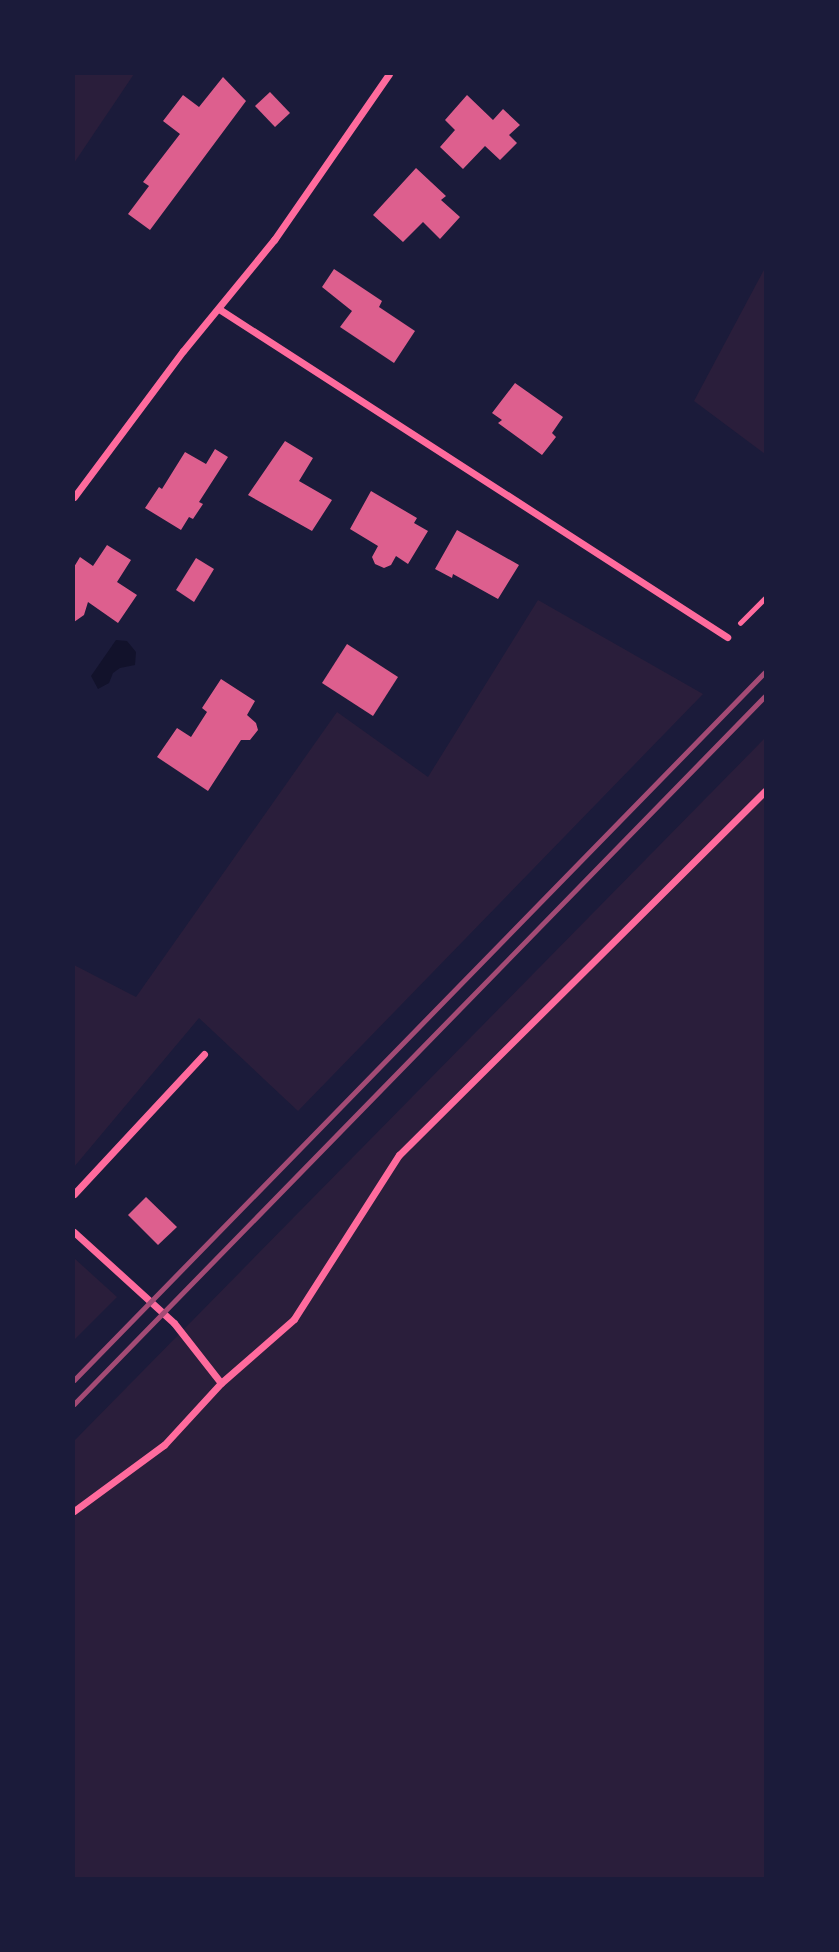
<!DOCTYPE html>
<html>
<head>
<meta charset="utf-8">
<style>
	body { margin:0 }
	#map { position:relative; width:839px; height:1952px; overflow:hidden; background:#1b1b3a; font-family:"Work Sans",sans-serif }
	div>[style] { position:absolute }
	.green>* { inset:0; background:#2a1e3b }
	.water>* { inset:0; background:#12122b }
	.building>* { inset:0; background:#dd5f8e }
	.path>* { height:4.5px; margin:-2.25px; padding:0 2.25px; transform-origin:2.25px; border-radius:2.25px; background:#ff6b9d }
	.minor>* { height:7px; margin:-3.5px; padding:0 3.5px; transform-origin:3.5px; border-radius:3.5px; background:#ff6b9d }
	.rail>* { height:5px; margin:-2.5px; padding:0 2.5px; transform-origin:2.5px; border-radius:2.5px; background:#a44b75 }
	span { translate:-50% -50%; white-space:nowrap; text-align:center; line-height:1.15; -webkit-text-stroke:5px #1b1b3a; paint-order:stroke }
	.frame { position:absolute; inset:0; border:75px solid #1b1b3a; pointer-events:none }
</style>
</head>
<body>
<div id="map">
	<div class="green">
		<i style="clip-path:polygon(74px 74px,134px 74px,74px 163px)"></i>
		<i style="clip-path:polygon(765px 268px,765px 454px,694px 401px)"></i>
		<i style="clip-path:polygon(538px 600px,703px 694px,298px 1111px,199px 1018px,74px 1167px,74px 965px,136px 997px,337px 712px,428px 777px)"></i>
		<i style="clip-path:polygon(765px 738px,765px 1878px,74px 1878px,74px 1441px)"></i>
		<i style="clip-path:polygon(74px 1258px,117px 1297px,74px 1340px)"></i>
	</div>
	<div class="water">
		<i style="clip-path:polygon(116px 640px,127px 641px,136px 652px,135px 665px,120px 668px,113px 673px,109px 683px,98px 689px,91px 676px)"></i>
	</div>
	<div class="building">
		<i style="clip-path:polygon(223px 77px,246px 101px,150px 230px,128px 214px,149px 186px,143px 182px,180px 134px,163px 121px,183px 95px,199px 107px)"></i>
		<i style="clip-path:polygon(270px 92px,290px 113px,275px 127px,255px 106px)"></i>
		<i style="clip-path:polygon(467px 95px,493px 120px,503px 109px,520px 125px,509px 135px,517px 143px,500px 160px,485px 146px,463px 169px,440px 147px,455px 130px,445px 120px)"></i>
		<i style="clip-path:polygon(416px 168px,446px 196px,441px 200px,460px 217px,440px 239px,423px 222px,403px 242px,373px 215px)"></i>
		<i style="clip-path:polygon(334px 269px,382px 301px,379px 307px,415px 331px,394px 363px,340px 327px,352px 311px,322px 287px)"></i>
		<i style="clip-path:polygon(515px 383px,563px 417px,552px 433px,556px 437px,542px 455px,498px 423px,502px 420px,492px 413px)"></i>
		<i style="clip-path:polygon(285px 441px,313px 458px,299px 481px,332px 500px,312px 531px,248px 495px)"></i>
		<i style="clip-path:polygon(215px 449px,228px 457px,199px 502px,203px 504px,193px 519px,189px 517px,181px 530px,145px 508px,159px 487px,162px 489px,185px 452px,206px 464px)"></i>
		<i style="clip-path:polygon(371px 491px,417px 518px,414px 523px,428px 531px,408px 564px,396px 556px,391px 565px,384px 568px,375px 564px,372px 557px,378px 546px,350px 529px)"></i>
		<i style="clip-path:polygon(457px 530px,519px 565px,498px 599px,453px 574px,452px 578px,435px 569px)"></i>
		<i style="clip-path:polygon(107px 545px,131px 560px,117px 582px,137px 595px,118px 623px,88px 602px,84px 615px,74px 622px,74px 567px,80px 557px,93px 566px)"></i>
		<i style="clip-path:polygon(196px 558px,214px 569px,194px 602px,176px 590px)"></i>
		<i style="clip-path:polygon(347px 644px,398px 677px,373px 716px,322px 683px)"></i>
		<i style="clip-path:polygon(221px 679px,255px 701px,247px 715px,256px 723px,258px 730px,250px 740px,241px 740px,208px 791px,157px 757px,177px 728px,191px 737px,207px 712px,202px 708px)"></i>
		<i style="clip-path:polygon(146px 1197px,177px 1227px,158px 1245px,128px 1215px)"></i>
	</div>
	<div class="path">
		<i style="left:740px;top:623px;width:37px;rotate:-45deg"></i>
	</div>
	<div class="minor">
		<i style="left:219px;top:309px;width:605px;rotate:32.85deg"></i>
		<i style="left:74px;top:497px;width:182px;rotate:-53.3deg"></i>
		<i style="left:183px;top:351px;width:144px;rotate:-50.7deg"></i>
		<i style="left:274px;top:240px;width:202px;rotate:-55.3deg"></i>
		<i style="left:74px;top:1194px;width:191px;rotate:-47.1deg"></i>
		<i style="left:74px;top:1232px;width:135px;rotate:42.3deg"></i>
		<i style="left:174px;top:1323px;width:76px;rotate:51.9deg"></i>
		<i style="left:74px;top:1511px;width:112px;rotate:-36.3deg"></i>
		<i style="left:164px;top:1445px;width:84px;rotate:-47.4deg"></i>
		<i style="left:221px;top:1383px;width:97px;rotate:-41.2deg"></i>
		<i style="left:294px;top:1319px;width:195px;rotate:-57.4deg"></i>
		<i style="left:399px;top:1155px;width:518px;rotate:-44.84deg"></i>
	</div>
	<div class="rail">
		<i style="left:74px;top:1380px;width:991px;rotate:-45.7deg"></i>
		<i style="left:74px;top:1404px;width:991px;rotate:-45.7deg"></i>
	</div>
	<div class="frame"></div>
</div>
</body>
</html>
